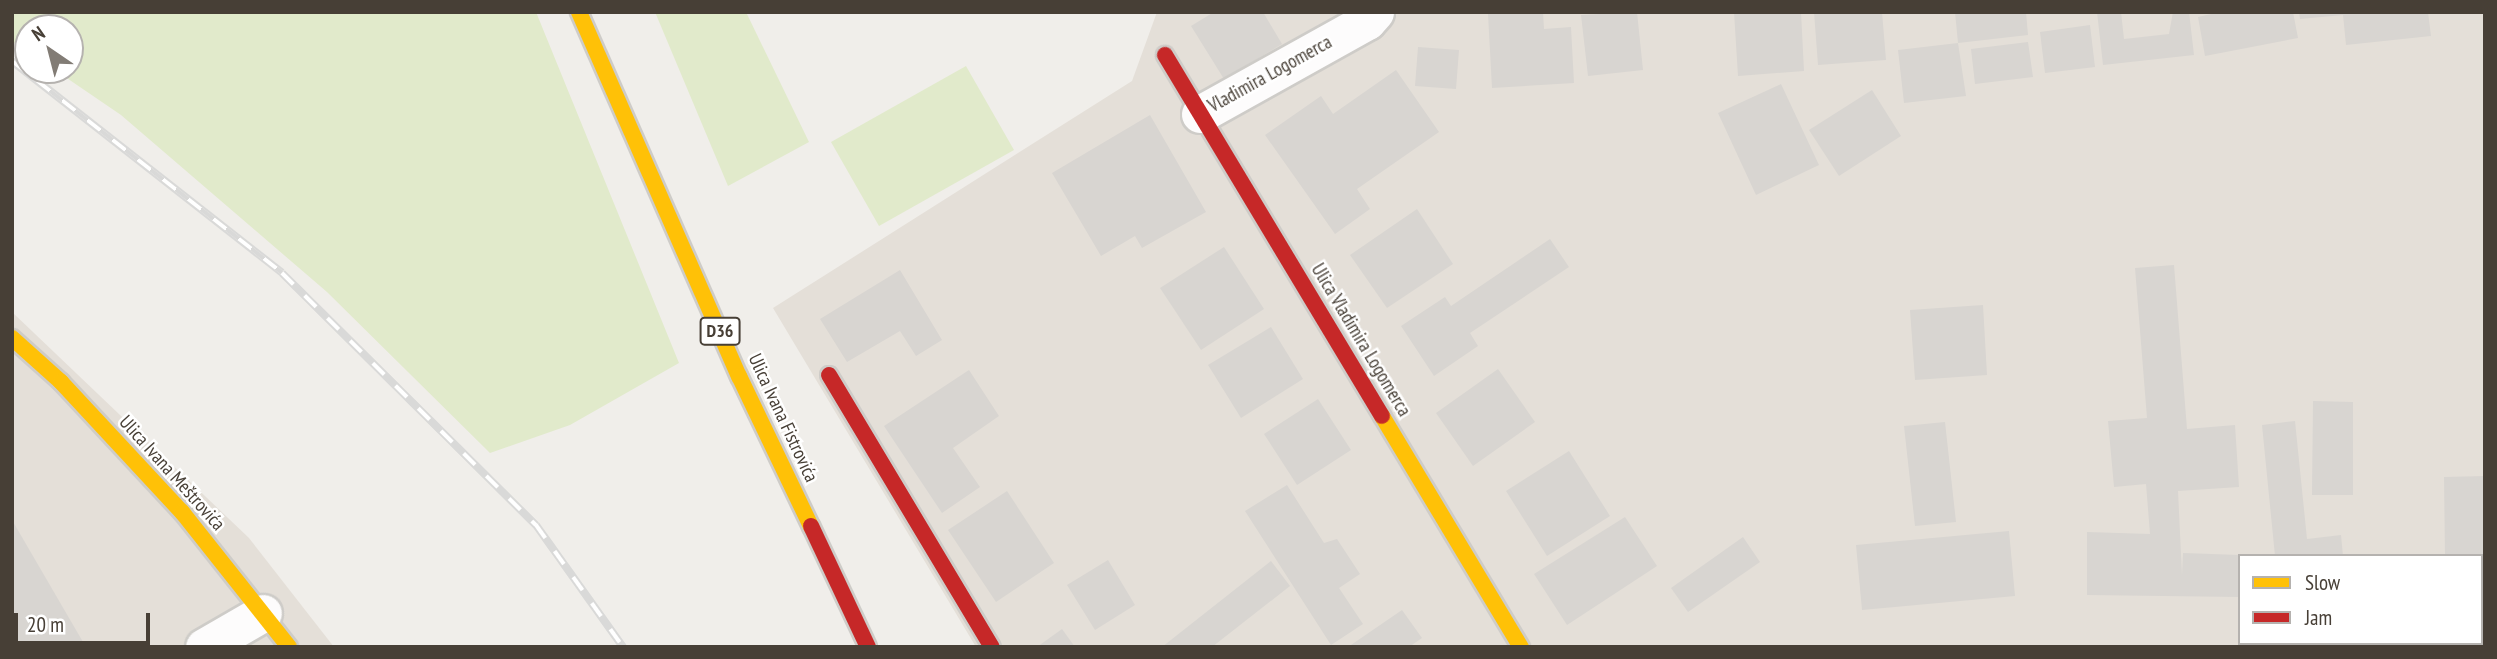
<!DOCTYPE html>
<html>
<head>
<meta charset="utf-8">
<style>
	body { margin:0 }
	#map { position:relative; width:2497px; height:659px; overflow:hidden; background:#f0eeea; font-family:"PT Sans Narrow",sans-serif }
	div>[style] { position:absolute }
	.residential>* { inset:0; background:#e4dfd8 }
	.green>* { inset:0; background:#e1eacb }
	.building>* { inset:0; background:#d8d5d1 }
	.roads { filter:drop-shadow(2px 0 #ceccc8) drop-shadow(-2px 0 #ceccc8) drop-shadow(0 2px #ceccc8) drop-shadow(0 -2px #ceccc8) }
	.street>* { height:37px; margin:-18.5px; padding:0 18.5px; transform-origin:18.5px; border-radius:18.5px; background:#fdfcfc }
	.slow>* { height:16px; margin:-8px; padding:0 8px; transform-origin:8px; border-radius:8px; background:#ffc107 }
	.jam>* { height:16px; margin:-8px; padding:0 8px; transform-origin:8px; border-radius:8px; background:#c62828 }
	.rail>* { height:8px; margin-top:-4px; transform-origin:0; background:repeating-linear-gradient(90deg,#fff 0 16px,#d9d9d8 0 32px); box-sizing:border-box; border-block:2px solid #d9d9d8 }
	span { translate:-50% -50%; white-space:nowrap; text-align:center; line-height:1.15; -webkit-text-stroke:5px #fff; paint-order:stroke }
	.shield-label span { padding:2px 5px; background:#fff; border:2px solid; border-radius:5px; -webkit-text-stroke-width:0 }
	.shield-label { font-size:18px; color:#473f36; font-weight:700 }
	.street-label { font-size:19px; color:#473f36 }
	.frame { position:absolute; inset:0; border:14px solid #473f36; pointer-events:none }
	.legend { position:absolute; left:2238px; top:554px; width:245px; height:91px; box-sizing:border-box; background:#fff; border:2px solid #b5b2af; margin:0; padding:9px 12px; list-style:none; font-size:21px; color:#473f36 }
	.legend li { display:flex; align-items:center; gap:14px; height:35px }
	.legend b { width:35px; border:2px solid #b5b2af }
	.north { position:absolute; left:14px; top:14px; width:70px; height:70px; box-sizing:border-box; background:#fff; border:2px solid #b5b2af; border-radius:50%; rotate:325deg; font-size:19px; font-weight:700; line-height:28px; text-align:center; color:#473f36 }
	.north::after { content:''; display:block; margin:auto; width:24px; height:32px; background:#827c75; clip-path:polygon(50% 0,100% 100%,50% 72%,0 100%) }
	.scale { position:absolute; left:14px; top:613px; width:136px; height:32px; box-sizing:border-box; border:4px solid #473f36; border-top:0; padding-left:9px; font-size:21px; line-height:24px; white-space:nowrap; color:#473f36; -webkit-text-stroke:5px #fff; paint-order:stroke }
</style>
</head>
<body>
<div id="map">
	<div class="residential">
		<i style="clip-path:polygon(evenodd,1157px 12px,2485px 12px,2485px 647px,976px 647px,773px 308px,1132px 81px,1157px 12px,2240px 556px,2481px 556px,2481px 643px,2240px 643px,2240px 556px)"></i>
		<i style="clip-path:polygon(12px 312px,249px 538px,334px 647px,12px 647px)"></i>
	</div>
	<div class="green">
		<i style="clip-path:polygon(12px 12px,536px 12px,679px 363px,570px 425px,490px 453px,327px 292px,121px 115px,55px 70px,70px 70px,70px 28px,28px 28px,28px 52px,12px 41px)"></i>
		<i style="clip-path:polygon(655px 12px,746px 12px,809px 142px,728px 186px)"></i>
		<i style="clip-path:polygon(966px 66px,1014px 150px,879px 226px,831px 142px)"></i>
	</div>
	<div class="building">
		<i style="clip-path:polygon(1214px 12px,1263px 12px,1282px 44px,1224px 79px,1191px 26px)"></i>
		<i style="clip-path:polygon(1517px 12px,1543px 12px,1544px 29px,1571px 27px,1574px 83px,1492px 88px,1488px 14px)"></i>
		<i style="clip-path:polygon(1637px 12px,1643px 70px,1588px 76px,1581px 15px)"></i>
		<i style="clip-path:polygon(1734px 12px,1801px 12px,1804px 71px,1738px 76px)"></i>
		<i style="clip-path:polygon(1814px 12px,1882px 12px,1886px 60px,1818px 65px)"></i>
		<i style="clip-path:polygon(1955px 12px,2026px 12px,2028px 35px,1958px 43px)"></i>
		<i style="clip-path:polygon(2097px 12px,2121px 12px,2124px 39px,2169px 34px,2173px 12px,2189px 12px,2194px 55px,2103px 65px)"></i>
		<i style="clip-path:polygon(2220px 12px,2293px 12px,2298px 38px,2205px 56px,2198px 17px)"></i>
		<i style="clip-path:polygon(2299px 12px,2428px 12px,2431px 36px,2346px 45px,2343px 15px,2300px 19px)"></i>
		<i style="clip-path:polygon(2090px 25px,2095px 67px,2045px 73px,2040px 32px)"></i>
		<i style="clip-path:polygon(2028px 42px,2033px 77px,1975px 84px,1971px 49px)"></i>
		<i style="clip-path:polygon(1958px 43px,1966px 96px,1904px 103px,1898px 50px)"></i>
		<i style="clip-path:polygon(1418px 47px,1459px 50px,1456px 89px,1415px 86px)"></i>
		<i style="clip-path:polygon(1396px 70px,1439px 132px,1357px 189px,1370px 209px,1335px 234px,1265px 135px,1321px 96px,1333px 114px)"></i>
		<i style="clip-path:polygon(1781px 84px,1819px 165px,1756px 195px,1718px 113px)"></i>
		<i style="clip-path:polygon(1872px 90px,1901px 136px,1839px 176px,1809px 130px)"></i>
		<i style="clip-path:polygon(1150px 115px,1206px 212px,1142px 248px,1135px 236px,1101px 256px,1052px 173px)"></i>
		<i style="clip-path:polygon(1417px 209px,1453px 264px,1387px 308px,1350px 255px)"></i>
		<i style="clip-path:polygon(1550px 239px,1569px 267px,1470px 333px,1478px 346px,1434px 376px,1401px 326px,1445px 297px,1451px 306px)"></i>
		<i style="clip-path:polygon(1224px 247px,1264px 309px,1201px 350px,1160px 288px)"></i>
		<i style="clip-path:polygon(2174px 265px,2187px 429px,2235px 425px,2239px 487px,2178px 491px,2182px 575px,2183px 553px,2240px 555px,2240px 597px,2087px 595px,2087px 532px,2150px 534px,2146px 484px,2114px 487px,2108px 421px,2147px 418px,2135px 268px)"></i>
		<i style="clip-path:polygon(900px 270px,942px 340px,916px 356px,900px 331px,847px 362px,820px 319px)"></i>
		<i style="clip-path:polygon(1983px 305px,1987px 375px,1915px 380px,1910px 310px)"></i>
		<i style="clip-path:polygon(1271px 327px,1303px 379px,1241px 418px,1208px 365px)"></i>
		<i style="clip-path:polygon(1498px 369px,1535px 422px,1473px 466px,1436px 413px)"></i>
		<i style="clip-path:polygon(969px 370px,999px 416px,953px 448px,980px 487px,942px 513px,884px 426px)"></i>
		<i style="clip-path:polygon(1318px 399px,1351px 450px,1297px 485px,1264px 434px)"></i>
		<i style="clip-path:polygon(2313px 401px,2353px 402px,2353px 495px,2312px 495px)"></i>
		<i style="clip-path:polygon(2295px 421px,2307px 539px,2341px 535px,2343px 556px,2275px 556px,2262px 425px)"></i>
		<i style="clip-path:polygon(1945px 422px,1956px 522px,1915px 526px,1904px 426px)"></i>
		<i style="clip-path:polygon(1569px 451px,1610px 516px,1547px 556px,1506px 491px)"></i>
		<i style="clip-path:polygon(2485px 476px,2485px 610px,2481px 610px,2481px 556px,2445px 556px,2444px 477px)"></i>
		<i style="clip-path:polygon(1287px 485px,1324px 543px,1337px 539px,1360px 574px,1339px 588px,1363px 624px,1331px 645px,1245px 511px)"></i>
		<i style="clip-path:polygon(1007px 491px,1054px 563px,996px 602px,948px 530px)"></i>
		<i style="clip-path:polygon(1625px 517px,1657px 566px,1567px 625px,1534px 574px)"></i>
		<i style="clip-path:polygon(12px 520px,83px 642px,76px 647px,12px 647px)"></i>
		<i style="clip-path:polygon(2009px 531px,2015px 596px,1862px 610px,1856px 545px)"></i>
		<i style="clip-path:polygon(1743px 537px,1760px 562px,1688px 612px,1671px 588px)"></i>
		<i style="clip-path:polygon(1108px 560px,1135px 605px,1095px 630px,1067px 585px)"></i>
		<i style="clip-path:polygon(1271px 561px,1290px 586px,1212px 647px,1162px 647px)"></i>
		<i style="clip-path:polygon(1402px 610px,1422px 638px,1409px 647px,1348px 647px)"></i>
		<i style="clip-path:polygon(1062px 629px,1075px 647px,1037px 647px)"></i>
	</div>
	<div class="roads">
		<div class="street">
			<i style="left:1200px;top:114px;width:191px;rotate:-29.1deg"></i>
			<i style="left:1367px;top:21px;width:12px;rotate:-48deg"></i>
			<i style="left:204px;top:647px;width:68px;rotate:-30deg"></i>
		</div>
		<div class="slow">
			<i style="left:579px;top:12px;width:398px;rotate:66.3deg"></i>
			<i style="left:739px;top:376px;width:166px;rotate:64.4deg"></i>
			<i style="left:12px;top:338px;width:66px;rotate:41.9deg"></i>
			<i style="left:61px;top:382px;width:178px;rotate:47.1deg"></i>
			<i style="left:182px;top:512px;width:172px;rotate:51.6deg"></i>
			<i style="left:1382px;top:416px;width:270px;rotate:59deg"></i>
		</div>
		<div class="jam">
			<i style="left:1165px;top:55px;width:421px;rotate:59deg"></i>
			<i style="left:829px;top:375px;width:317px;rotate:59.1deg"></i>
			<i style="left:811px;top:526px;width:134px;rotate:64.8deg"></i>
		</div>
	</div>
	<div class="rail">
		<i style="left:12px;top:61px;width:343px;rotate:38.1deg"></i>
		<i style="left:282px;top:273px;width:358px;rotate:44.8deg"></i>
		<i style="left:536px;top:525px;width:150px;rotate:54.5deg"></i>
	</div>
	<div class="shield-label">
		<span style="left:720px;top:331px">D36</span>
	</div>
	<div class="street-label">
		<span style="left:1270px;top:74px;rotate:-29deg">Vladimira Logomerca</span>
		<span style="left:1361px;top:340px;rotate:59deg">Ulica Vladimira Logomerca</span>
		<span style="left:783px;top:418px;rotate:65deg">Ulica Ivana Fistrovića</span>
		<span style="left:172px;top:473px;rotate:48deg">Ulica Ivana Meštrovića</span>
	</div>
	<div class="frame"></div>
	<ul class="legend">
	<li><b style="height:9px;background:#ffc107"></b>Slow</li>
	<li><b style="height:9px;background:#c62828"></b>Jam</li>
	</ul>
	<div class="north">N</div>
	<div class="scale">20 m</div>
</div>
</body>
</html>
